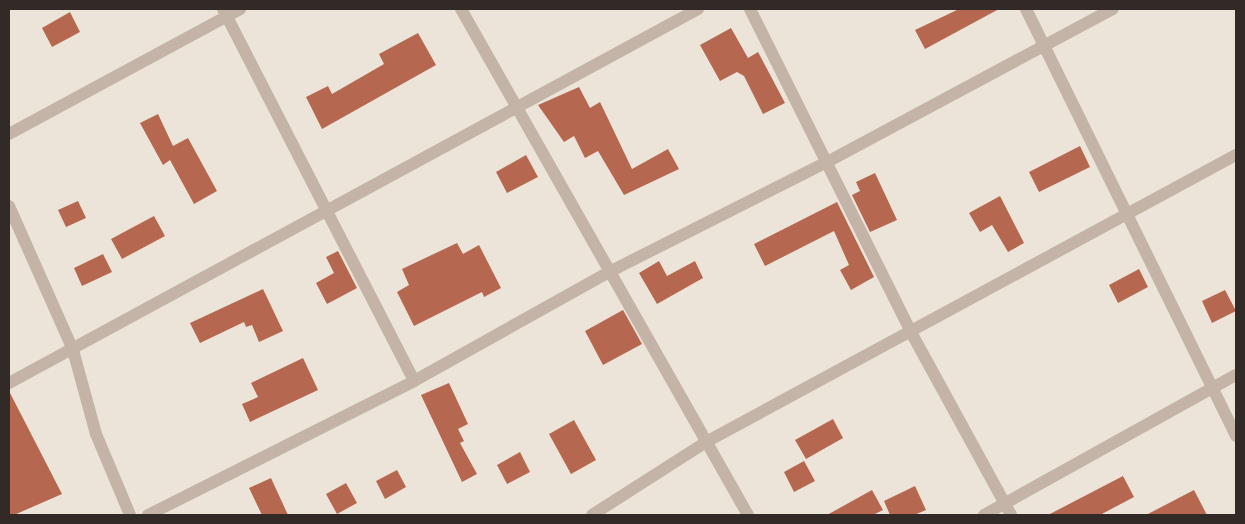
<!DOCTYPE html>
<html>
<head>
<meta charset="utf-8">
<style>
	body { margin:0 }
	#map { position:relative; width:1245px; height:524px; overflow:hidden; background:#ede4d9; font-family:"PT Sans Narrow",sans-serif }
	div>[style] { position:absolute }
	.building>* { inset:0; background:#b5684f }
	.minor>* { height:12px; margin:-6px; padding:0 6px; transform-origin:6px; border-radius:6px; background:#c3b4a7 }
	span { translate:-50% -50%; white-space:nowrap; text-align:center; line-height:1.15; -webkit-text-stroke:4.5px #f6eee4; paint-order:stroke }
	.frame { position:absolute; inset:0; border:10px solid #312a26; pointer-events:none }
</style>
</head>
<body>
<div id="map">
	<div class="building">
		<i style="clip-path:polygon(959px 9px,999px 9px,925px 49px,915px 30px)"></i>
		<i style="clip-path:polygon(70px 12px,80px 32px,52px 47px,42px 28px)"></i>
		<i style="clip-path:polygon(731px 28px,748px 58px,758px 52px,785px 103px,763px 114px,744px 76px,737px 72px,720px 81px,700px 45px)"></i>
		<i style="clip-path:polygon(418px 33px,436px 65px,322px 129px,306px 97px,328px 86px,332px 94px,384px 64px,379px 54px)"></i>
		<i style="clip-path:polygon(579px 87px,590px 108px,600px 102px,632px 169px,668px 149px,679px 169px,624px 195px,598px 151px,585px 158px,574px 136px,564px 142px,538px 105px)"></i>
		<i style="clip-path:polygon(158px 114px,173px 146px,188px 138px,217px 191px,194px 204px,170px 160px,163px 165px,140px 123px)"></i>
		<i style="clip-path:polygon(1080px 146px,1090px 167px,1039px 192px,1029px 172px)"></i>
		<i style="clip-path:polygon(526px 155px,538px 177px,507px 193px,496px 172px)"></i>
		<i style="clip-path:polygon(875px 173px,897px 220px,870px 232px,852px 195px,860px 191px,856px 182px)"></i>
		<i style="clip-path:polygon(1000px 196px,1024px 243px,1008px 252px,992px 225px,980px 232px,969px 213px)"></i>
		<i style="clip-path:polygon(78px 201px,86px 218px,66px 227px,58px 210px)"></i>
		<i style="clip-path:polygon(837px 202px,874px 277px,851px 290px,840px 270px,849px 265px,834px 231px,765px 266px,754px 244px)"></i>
		<i style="clip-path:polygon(154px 216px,165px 236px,122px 259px,111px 239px)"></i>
		<i style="clip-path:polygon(457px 243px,463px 254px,479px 245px,501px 288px,484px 297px,482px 292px,414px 326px,397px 292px,409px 285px,402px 269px)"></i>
		<i style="clip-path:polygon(338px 251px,357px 288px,327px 304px,316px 283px,334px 273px,326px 257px)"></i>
		<i style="clip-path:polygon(103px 254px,112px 272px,82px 286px,74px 268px)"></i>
		<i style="clip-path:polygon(659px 261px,667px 276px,695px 261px,703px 278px,657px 304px,639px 273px)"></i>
		<i style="clip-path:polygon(1139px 269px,1148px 287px,1118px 303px,1109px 285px)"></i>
		<i style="clip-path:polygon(263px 289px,283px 331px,259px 342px,252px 325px,246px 327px,244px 322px,200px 343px,190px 323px)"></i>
		<i style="clip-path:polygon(1225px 290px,1236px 311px,1212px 323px,1202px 301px)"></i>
		<i style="clip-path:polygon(623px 310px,642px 344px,603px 365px,585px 331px)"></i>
		<i style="clip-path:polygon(303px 358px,318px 390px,250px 422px,242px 404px,258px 397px,251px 383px)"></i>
		<i style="clip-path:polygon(449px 383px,468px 424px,458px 429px,464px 441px,460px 443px,477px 474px,462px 482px,421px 395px)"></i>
		<i style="clip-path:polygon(9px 391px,62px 494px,14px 515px,9px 515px)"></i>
		<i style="clip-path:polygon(833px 419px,843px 438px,806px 459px,795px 440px)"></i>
		<i style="clip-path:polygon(574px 420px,596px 460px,571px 474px,549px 434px)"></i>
		<i style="clip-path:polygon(520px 452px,530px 472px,507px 484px,497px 465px)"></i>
		<i style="clip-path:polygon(804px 461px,815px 481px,794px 492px,784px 472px)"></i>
		<i style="clip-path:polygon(397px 470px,406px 487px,385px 499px,376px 481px)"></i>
		<i style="clip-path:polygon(1123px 476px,1134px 497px,1100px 515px,1048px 515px)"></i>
		<i style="clip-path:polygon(271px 478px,288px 515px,262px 515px,249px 488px)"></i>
		<i style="clip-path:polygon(346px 483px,357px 503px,337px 514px,326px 494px)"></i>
		<i style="clip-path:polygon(915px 486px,926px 510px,914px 515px,890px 515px,884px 501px)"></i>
		<i style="clip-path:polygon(872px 490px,883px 510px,873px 515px,827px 515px)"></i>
		<i style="clip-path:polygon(1194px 490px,1207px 515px,1146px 515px)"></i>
	</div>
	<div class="minor">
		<i style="left:223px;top:9px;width:418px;rotate:62.8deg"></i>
		<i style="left:461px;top:9px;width:582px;rotate:60.44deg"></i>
		<i style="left:750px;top:9px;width:363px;rotate:63.5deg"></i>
		<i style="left:912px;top:334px;width:206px;rotate:61.3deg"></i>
		<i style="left:1026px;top:9px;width:476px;rotate:63.8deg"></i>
		<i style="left:9px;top:134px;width:263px;rotate:-28.4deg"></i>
		<i style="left:9px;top:206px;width:158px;rotate:66deg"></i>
		<i style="left:73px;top:350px;width:87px;rotate:74.7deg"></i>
		<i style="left:96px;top:434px;width:88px;rotate:67.2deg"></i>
		<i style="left:9px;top:383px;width:784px;rotate:-28.49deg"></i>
		<i style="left:148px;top:515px;width:298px;rotate:-26.7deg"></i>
		<i style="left:414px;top:381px;width:223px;rotate:-29.2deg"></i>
		<i style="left:609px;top:272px;width:246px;rotate:-26.8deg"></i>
		<i style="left:829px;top:161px;width:322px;rotate:-28.2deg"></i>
		<i style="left:592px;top:515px;width:135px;rotate:-32.6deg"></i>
		<i style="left:706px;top:442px;width:603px;rotate:-28.44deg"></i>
		<i style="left:984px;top:515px;width:288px;rotate:-29.1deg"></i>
	</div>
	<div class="frame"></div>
</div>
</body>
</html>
